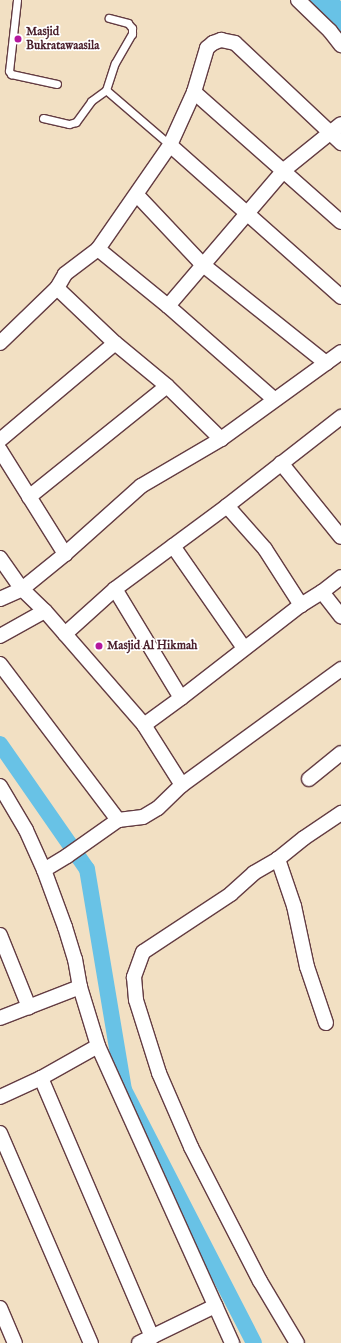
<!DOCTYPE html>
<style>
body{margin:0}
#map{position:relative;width:341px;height:1343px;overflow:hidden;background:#f2e0c3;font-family:"IM FELL English",serif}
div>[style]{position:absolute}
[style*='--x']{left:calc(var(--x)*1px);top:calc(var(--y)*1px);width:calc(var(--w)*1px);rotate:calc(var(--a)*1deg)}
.canal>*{height:16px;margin:-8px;padding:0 8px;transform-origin:8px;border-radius:8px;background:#68c2e6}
.river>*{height:27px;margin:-13.5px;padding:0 13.5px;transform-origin:13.5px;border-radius:13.5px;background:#68c2e6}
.roads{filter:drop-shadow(1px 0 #633c42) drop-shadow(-1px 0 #633c42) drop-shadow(0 1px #633c42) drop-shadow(0 -1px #633c42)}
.service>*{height:7px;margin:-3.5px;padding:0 3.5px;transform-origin:3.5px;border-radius:3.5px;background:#fff}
.minor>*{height:14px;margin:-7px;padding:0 7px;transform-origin:7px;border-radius:7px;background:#fff}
.dots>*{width:11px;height:11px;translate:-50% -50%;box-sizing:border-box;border:2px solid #fff;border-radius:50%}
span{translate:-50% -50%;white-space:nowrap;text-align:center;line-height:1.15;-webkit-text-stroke:3.5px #fff;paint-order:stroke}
.poi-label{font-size:12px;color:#4a1f2b;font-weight:700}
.left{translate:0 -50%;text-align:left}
</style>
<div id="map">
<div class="canal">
<div style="--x:0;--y:744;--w:152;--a:55.2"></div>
<div style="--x:87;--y:869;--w:224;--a:80.5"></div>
<div style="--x:124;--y:1090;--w:284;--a:62.8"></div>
</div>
<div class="river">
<div style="--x:321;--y:0;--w:29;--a:46"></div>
</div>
<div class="roads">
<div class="service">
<div style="--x:17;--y:0;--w:71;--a:96.4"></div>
<div style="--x:9;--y:71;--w:4;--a:56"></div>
<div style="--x:11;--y:74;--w:47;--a:12.3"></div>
<div style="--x:106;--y:90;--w:84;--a:40.7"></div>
<div style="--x:43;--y:118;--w:27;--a:13"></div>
<div style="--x:69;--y:124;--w:7;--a:-16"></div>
<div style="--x:76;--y:122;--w:26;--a:-54"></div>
<div style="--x:91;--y:101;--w:19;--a:-36"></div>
<div style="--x:106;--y:90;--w:28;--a:-72"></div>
<div style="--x:115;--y:63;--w:34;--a:-60"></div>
<div style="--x:132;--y:34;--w:6;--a:-90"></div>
<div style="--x:132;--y:28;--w:6;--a:-129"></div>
<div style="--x:128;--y:23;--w:20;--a:-165"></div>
</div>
<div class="minor">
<div style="--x:298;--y:0;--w:45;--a:44.1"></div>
<div style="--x:330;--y:31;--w:18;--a:52"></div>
<div style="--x:194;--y:92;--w:196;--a:41.5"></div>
<div style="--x:170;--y:145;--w:229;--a:41.6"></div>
<div style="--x:137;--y:195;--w:95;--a:46.7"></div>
<div style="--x:202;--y:264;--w:159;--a:38.6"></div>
<div style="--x:98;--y:249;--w:90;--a:39.2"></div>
<div style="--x:168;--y:306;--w:142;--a:41.3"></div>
<div style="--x:57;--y:288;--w:80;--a:43.5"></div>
<div style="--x:115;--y:343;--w:67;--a:39.6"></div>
<div style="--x:167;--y:386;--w:76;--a:44.5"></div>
<div style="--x:168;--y:306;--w:179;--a:-49.5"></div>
<div style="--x:284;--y:170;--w:73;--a:-38.9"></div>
<div style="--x:0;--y:343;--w:79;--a:-44"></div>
<div style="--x:57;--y:288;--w:16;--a:-60"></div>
<div style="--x:65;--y:274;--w:41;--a:-37.1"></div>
<div style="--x:98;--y:249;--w:126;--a:-55.3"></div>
<div style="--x:170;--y:145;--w:58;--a:-65.6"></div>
<div style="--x:194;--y:92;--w:46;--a:-73.5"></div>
<div style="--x:207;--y:48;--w:8;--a:-40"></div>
<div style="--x:213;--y:43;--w:9;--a:-21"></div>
<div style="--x:221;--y:40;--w:14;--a:12"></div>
<div style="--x:235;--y:43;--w:146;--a:43.3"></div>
<div style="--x:0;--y:440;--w:150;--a:-40.1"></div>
<div style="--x:0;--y:450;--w:123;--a:58"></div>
<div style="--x:281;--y:463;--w:95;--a:51"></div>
<div style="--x:29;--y:497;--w:177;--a:-38.8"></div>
<div style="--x:227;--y:506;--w:57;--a:48.5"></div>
<div style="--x:265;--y:549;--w:67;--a:57.3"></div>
<div style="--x:173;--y:546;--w:124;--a:55.2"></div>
<div style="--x:0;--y:558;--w:38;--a:55"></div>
<div style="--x:22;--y:589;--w:32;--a:44"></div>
<div style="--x:45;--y:611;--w:151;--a:49"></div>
<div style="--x:144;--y:725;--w:71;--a:57.7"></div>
<div style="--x:115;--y:589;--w:127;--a:58.8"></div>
<div style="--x:322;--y:592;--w:31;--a:52"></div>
<div style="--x:0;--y:599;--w:24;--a:-24"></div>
<div style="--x:22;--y:589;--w:55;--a:-39.1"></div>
<div style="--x:65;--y:554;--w:102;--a:-41.8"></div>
<div style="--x:141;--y:486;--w:93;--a:-30.4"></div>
<div style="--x:221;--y:439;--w:148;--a:-35.9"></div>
<div style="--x:65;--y:634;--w:67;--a:-42"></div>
<div style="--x:115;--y:589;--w:139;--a:-36.5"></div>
<div style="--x:227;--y:506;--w:145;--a:-38"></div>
<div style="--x:0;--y:636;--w:51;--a:-29.1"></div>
<div style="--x:0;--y:664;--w:196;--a:52.9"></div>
<div style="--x:144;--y:725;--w:46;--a:-36.1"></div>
<div style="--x:181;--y:698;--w:152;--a:-37.8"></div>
<div style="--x:301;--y:605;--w:25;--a:-32"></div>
<div style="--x:322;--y:592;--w:24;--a:-38"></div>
<div style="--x:309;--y:779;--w:41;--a:-39.1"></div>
<div style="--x:0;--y:786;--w:51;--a:59.4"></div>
<div style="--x:26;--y:830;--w:44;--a:65.8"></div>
<div style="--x:44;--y:870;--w:61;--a:69.8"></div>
<div style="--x:65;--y:927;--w:34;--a:73"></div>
<div style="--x:75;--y:959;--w:28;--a:80"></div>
<div style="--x:80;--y:987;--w:62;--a:73"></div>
<div style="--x:98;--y:1046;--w:326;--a:65.7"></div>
<div style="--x:278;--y:859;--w:28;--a:150"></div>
<div style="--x:254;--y:873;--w:31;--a:138"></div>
<div style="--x:231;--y:894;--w:105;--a:146.6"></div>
<div style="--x:143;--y:952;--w:27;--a:110"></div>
<div style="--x:134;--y:977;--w:23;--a:85"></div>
<div style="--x:136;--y:1000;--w:77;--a:72.5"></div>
<div style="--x:159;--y:1073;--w:81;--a:66.6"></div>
<div style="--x:191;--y:1147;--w:151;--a:62.8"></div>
<div style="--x:260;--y:1281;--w:72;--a:59.2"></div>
<div style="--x:44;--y:870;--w:27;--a:-31"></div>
<div style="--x:67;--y:856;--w:62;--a:-35.2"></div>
<div style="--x:118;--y:820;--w:25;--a:-7"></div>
<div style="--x:143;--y:817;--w:17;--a:-31"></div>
<div style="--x:158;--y:808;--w:33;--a:-44"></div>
<div style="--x:182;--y:785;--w:197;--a:-36.1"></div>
<div style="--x:0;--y:935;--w:78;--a:68.1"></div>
<div style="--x:0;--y:1018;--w:86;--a:-21.2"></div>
<div style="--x:326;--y:1023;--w:59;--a:-108.7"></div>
<div style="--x:307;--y:967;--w:62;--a:-102"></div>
<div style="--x:294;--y:906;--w:50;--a:-108.8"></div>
<div style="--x:278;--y:859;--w:33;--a:-39"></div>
<div style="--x:304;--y:838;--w:45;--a:-34"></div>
<div style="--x:41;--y:1078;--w:282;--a:66.8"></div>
<div style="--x:0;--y:1097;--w:45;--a:-24.9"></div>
<div style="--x:41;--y:1078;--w:65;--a:-29.3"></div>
<div style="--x:0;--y:1133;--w:229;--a:66.6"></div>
<div style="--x:0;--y:1308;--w:38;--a:67"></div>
<div style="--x:139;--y:1343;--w:85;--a:-26"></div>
</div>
</div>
<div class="dots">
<div style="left:18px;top:39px;background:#b5179e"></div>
<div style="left:99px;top:646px;background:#b5179e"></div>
</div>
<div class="poi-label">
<span class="left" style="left:26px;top:39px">Masjid<br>Bukratawaasila</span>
<span class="left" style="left:107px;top:646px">Masjid Al Hikmah</span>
</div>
</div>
